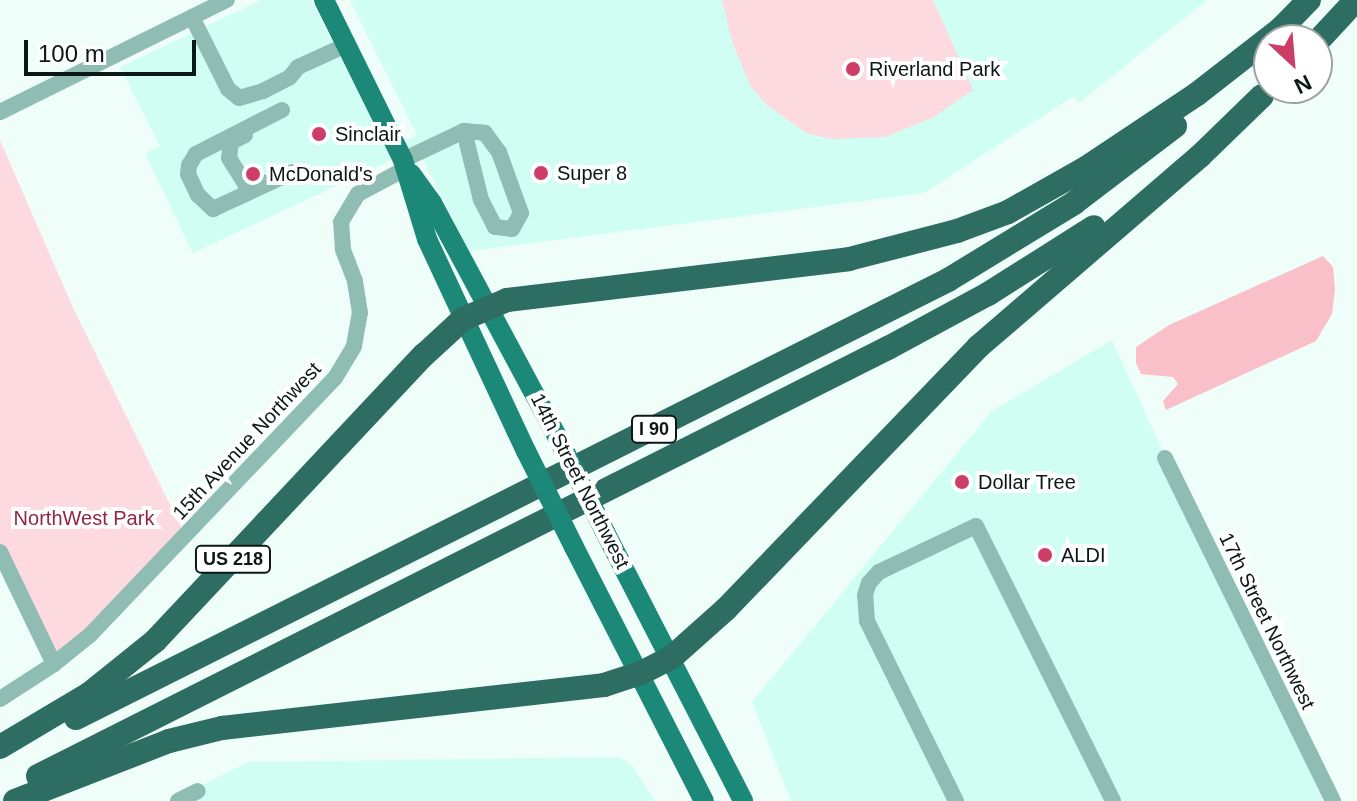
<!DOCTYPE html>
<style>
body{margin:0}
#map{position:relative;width:1357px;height:801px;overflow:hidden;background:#f0fefa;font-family:Helvetica,sans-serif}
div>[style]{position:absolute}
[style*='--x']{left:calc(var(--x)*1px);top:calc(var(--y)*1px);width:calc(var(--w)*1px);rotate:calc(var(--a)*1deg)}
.built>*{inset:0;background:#d0fef3}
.green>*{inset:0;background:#fcdadf}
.water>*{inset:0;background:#fac0ca}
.minor>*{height:16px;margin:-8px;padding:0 8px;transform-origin:8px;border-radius:8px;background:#8fbdb3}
.major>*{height:20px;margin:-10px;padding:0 10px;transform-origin:10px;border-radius:10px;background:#1b8878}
.highway>*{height:24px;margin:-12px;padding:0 12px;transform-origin:12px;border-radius:12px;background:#2e6d62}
.major-bridge>*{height:20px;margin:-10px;padding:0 10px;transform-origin:10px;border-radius:10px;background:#1b8878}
.dots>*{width:22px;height:22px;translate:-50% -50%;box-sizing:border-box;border:4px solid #fff;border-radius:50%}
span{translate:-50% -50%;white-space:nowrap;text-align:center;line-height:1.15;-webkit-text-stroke:8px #fff;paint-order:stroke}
.shield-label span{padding:2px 6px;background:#fff;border:2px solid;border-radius:6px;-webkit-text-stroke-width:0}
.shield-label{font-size:18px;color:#0b1815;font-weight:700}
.poi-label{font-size:20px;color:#0b1815}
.left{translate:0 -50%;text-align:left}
.street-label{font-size:20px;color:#0b1815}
.park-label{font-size:20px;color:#902545}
.north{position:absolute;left:1253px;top:24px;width:80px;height:80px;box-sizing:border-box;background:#fff;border:2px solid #9da3a1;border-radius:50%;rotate:154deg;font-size:22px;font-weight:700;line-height:32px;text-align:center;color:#0b1815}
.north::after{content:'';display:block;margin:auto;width:28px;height:36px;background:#cc3e67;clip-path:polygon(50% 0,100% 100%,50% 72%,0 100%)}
.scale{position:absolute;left:24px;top:40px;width:172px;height:36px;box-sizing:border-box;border:4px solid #0b1815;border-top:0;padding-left:10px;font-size:24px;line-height:28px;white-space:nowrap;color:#0b1815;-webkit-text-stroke:6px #fff;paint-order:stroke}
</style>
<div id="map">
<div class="built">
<div style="clip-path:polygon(261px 0,311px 0,387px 150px,417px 135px,350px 0,1207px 0,1079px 103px,1074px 96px,924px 193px,469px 251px,417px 148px,193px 253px,145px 154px,160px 146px,120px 67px)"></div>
<div style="clip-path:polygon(1112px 340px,1323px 801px,791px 801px,752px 702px,992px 411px)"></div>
<div style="clip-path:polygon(618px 757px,630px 763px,655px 801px,170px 801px,248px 762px)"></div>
</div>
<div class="green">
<div style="clip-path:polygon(722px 0,933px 0,973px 90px,932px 118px,885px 137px,832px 139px,808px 134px,768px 106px,751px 87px,733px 45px)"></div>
<div style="clip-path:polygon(0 140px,74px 310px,186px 537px,54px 664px,0 552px)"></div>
</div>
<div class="water">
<div style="clip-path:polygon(1323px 256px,1333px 267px,1335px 289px,1332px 314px,1316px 341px,1166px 410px,1163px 401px,1178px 384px,1173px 377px,1141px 374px,1136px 363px,1136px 347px,1169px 325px)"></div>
</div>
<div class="minor">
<div style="--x:192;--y:17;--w:80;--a:63.4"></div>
<div style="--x:228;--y:89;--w:14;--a:39"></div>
<div style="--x:239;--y:98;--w:25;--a:-16"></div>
<div style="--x:263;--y:91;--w:30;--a:-27"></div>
<div style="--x:290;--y:77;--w:13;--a:-51"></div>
<div style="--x:298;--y:67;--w:53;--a:-24.6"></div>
<div style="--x:282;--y:110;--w:97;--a:152.9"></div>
<div style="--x:196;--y:154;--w:13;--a:122"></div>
<div style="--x:189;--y:165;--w:9;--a:96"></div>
<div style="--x:188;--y:174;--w:23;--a:65"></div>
<div style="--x:198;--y:195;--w:21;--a:43"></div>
<div style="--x:213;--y:209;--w:88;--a:-24.8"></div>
<div style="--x:293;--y:172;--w:14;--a:8"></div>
<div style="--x:0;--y:112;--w:253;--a:-26.3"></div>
<div style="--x:245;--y:135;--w:16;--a:153"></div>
<div style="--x:231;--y:142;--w:16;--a:97"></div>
<div style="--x:229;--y:158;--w:31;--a:58"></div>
<div style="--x:245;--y:184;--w:9;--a:13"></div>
<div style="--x:254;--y:186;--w:9;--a:-27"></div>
<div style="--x:403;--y:160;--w:68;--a:-25.4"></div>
<div style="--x:464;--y:131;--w:21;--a:5"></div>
<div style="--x:485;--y:133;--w:24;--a:54"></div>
<div style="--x:499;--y:152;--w:65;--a:70.2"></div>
<div style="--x:521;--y:213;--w:18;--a:119"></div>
<div style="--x:512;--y:229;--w:17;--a:-173"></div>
<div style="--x:495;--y:227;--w:30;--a:-117"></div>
<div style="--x:481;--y:200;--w:71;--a:-103.8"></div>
<div style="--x:1165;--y:458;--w:382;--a:63.9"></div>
<div style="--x:0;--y:552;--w:124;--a:64.3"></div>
<div style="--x:0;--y:699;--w:64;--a:-32.9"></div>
<div style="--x:54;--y:664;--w:46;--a:-38.9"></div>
<div style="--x:90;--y:635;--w:355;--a:-46.4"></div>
<div style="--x:335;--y:378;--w:37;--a:-59"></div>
<div style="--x:354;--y:346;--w:34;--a:-80"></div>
<div style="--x:360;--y:313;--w:32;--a:-99"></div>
<div style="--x:355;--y:281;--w:34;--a:-111"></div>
<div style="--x:343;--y:249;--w:27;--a:-94"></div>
<div style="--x:341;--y:222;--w:33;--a:-59"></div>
<div style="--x:358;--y:194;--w:55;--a:-28"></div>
<div style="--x:178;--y:801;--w:22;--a:-27"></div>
<div style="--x:956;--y:801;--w:201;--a:-116.3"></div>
<div style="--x:867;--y:621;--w:26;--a:-94"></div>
<div style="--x:865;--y:595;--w:13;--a:-72"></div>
<div style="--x:869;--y:583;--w:15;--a:-48"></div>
<div style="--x:879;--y:572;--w:107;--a:-25.4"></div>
<div style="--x:976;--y:526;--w:307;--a:63.5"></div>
</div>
<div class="major">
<div style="--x:324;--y:0;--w:178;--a:63.7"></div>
<div style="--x:403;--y:160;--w:83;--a:73.1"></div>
<div style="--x:427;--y:239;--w:234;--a:65"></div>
<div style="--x:411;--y:174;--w:36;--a:54"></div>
<div style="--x:432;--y:203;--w:264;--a:61.8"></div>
<div style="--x:605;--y:532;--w:302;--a:62.8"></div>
<div style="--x:574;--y:547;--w:285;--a:62.9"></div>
</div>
<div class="highway">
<div style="--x:1272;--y:38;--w:53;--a:-45.8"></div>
<div style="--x:1317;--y:42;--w:57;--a:-47.1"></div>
<div style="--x:76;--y:718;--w:976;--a:-26.67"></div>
<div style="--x:948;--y:280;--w:148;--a:-31.4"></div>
<div style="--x:1074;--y:203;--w:127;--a:-37.3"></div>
<div style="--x:0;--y:747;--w:104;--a:-30.8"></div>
<div style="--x:89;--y:694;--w:85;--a:-38.8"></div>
<div style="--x:155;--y:641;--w:393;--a:-46.8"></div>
<div style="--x:424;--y:355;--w:53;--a:-42.7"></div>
<div style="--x:463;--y:319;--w:48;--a:-23.4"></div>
<div style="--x:507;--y:300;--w:344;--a:-6.8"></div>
<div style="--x:849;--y:259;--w:112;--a:-14.5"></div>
<div style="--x:957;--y:231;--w:54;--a:-20.4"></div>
<div style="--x:1008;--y:212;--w:90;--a:-29.4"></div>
<div style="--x:1086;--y:168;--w:133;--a:-33.7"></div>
<div style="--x:1197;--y:94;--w:109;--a:-37.9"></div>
<div style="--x:38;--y:776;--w:952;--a:-26.73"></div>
<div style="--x:888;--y:348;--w:114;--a:-28.4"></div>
<div style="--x:988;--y:294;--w:125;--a:-32.3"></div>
<div style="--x:15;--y:801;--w:165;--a:-21.3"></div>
<div style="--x:169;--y:741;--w:55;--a:-13.8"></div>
<div style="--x:222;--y:728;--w:384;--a:-6.4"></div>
<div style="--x:604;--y:685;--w:39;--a:-18"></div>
<div style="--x:641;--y:673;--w:34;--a:-27"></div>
<div style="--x:671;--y:658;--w:74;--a:-41.7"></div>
<div style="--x:726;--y:609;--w:364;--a:-46.1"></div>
<div style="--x:978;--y:347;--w:293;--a:-40.7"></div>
<div style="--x:1200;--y:156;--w:86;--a:-44.1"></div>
</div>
<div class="major-bridge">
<div style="--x:557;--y:436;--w:107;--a:63.4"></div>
<div style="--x:526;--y:451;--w:107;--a:63.4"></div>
</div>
<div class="dots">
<div style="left:853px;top:69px;background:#cc3e67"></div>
<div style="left:319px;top:134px;background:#cc3e67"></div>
<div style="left:541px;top:173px;background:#cc3e67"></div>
<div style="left:253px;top:174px;background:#cc3e67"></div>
<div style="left:962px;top:482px;background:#cc3e67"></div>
<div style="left:1045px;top:555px;background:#cc3e67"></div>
</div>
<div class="shield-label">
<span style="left:654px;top:429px">I 90</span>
<span style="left:233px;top:559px">US 218</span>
</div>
<div class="poi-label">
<span class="left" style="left:869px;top:69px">Riverland Park</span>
<span class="left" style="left:335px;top:134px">Sinclair</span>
<span class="left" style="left:557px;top:173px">Super 8</span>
<span class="left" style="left:269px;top:174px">McDonald's</span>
<span class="left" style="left:978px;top:482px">Dollar Tree</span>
<span class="left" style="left:1061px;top:555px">ALDI</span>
</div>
<div class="street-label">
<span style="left:247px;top:441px;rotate:-47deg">15th Avenue Northwest</span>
<span style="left:580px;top:481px;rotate:63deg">14th Street Northwest</span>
<span style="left:1267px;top:621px;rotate:64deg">17th Street Northwest</span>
</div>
<div class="park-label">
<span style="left:84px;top:518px">NorthWest Park</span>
</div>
<div class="north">N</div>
<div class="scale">100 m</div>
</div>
